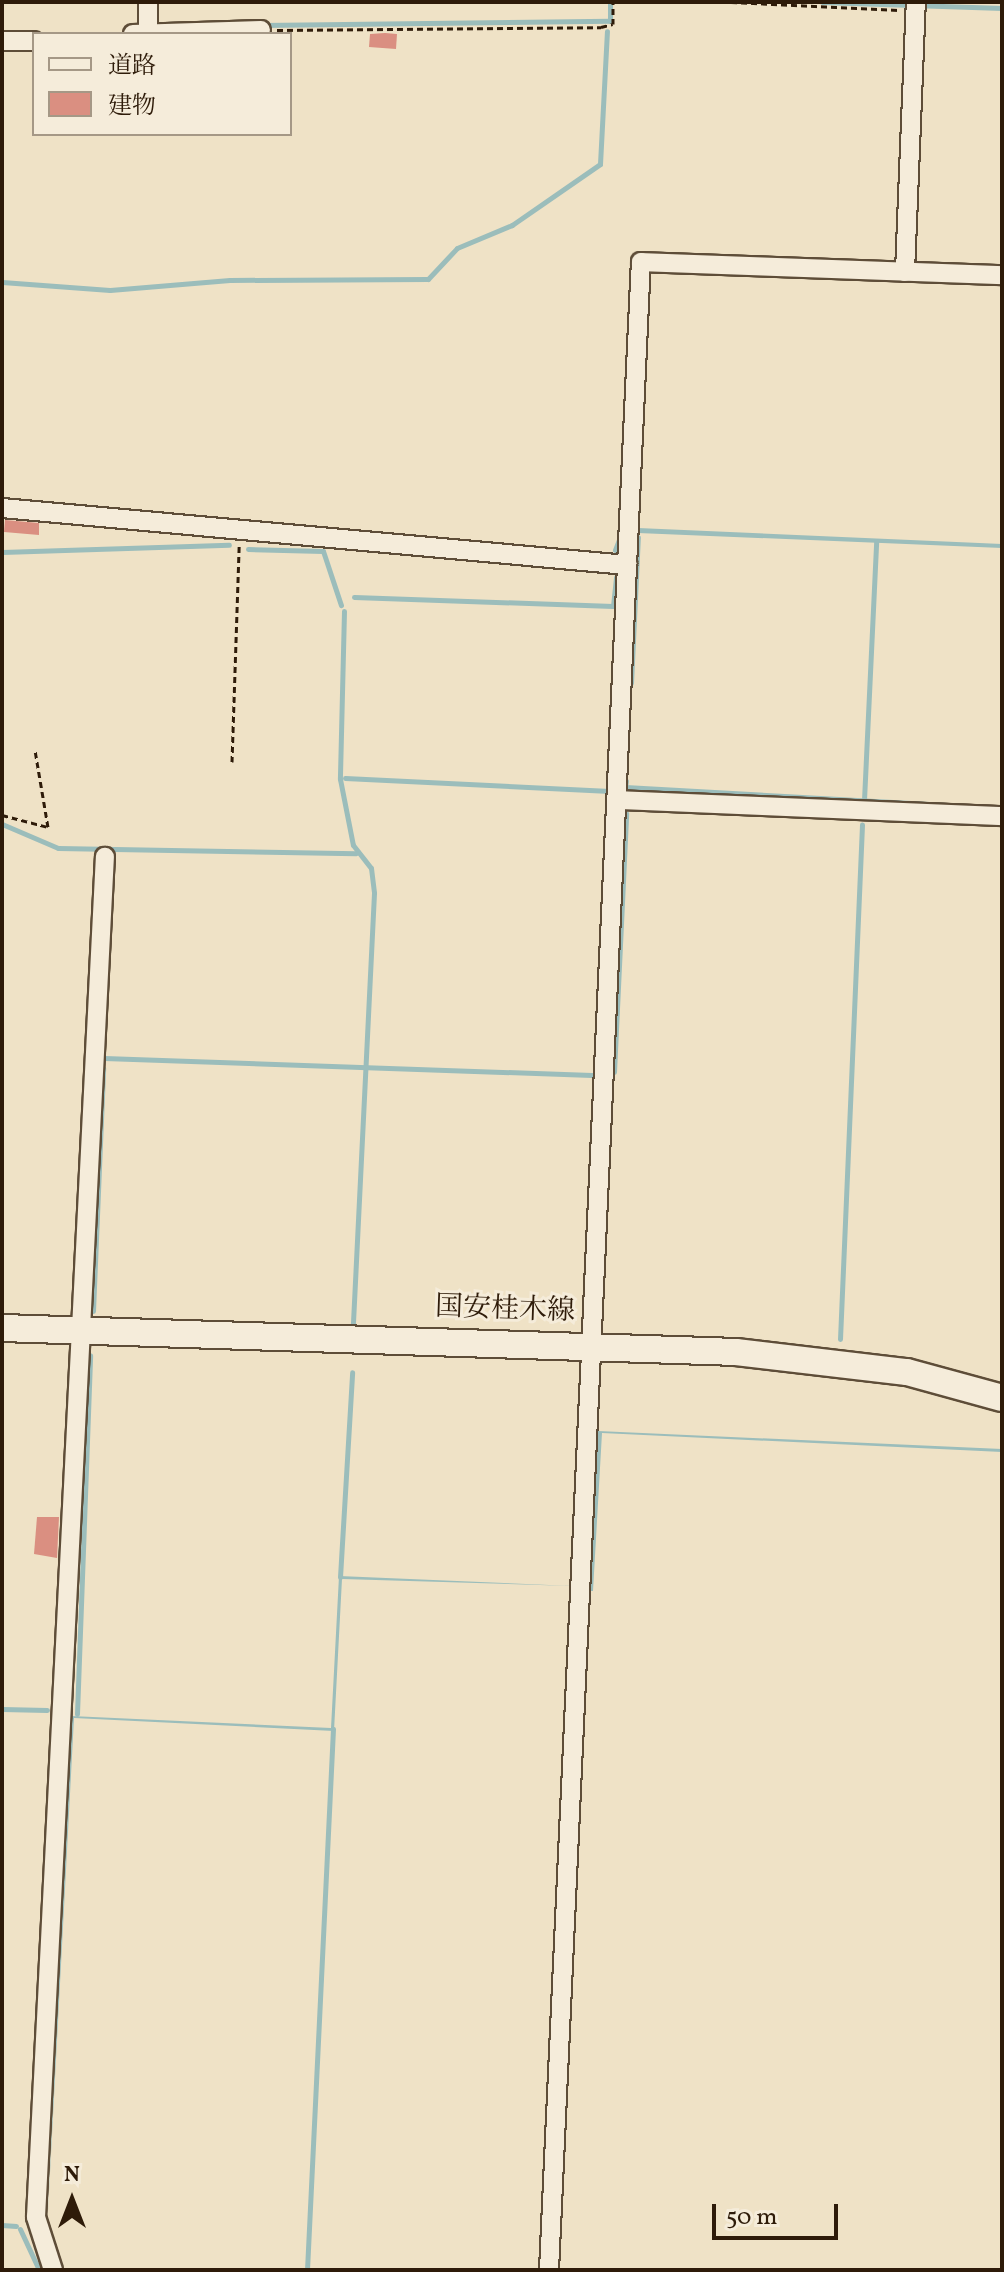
<!DOCTYPE html>
<meta charset="utf-8">
<style>
body{margin:0}
#map{position:relative;width:1004px;height:2272px;overflow:hidden;background:#efe2c6;font-family:Vollkorn,"Noto Serif JP",serif}
div>[style]{position:absolute}
[style*='--x']{left:calc(var(--x)*1px);top:calc(var(--y)*1px);width:calc(var(--w)*1px);rotate:calc(var(--a)*1deg)}
.water>*{inset:0;background:#9bbdbb}
.stream>*{height:5px;margin:-2.5px;padding:0 2.5px;transform-origin:2.5px;border-radius:2.5px;background:#9bbdbb}
.building>*{inset:0;background:#da8f81}
.path>*{height:3px;margin-top:-1.5px;transform-origin:0;background:repeating-linear-gradient(90deg,#2e1b09 0 6px,transparent 0 10px)}
.roads{filter:drop-shadow(2px 0 #5e4d38) drop-shadow(-2px 0 #5e4d38) drop-shadow(0 2px #5e4d38) drop-shadow(0 -2px #5e4d38)}
.minor>*{height:18px;margin:-9px;padding:0 9px;transform-origin:9px;border-radius:9px;background:#f5ecda}
.secondary>*{height:26px;margin:-13px;padding:0 13px;transform-origin:13px;border-radius:13px;background:#f5ecda}
span{translate:-50% -50%;white-space:nowrap;text-align:center;line-height:1.15;-webkit-text-stroke:6px #f5ecda;paint-order:stroke}
.street-label{font-size:28px;color:#2e1b09}
.frame{position:absolute;inset:0;border:4px solid #2e1b09;pointer-events:none}
.legend{position:absolute;left:32px;top:32px;width:260px;height:104px;box-sizing:border-box;background:#f5ecda;border:2px solid #a59886;margin:0;padding:10px 14px;list-style:none;font-size:24px;color:#2e1b09}
.legend li{display:flex;align-items:center;gap:16px;height:40px}
.legend b{width:40px;border:2px solid #a59886}
.north{position:absolute;left:32px;top:2160px;width:80px;height:80px;-webkit-text-stroke:6px #f5ecda;paint-order:stroke;rotate:0deg;font-size:22px;font-weight:700;line-height:32px;text-align:center;color:#2e1b09}
.north::after{content:'';display:block;margin:auto;width:28px;height:36px;background:#2e1b09;clip-path:polygon(50% 0,100% 100%,50% 72%,0 100%)}
.scale{position:absolute;left:712px;top:2204px;width:126px;height:36px;box-sizing:border-box;border:4px solid #2e1b09;border-top:0;padding-left:10px;font-size:24px;line-height:28px;white-space:nowrap;color:#2e1b09;-webkit-text-stroke:6px #f5ecda;paint-order:stroke}
</style>
<div id="map">
<div class="water">
<div style="clip-path:polygon(638px 528px,1002px 544px,1002px 548px,638px 533px)"></div>
<div style="clip-path:polygon(598px 1431px,1002px 1449px,1002px 1452px,602px 1433px,593px 1591px,590px 1591px)"></div>
<div style="clip-path:polygon(339px 1576px,572px 1586px,342px 1579px,334px 1731px,74px 1718px,47px 2230px,71px 1716px,331px 1728px)"></div>
</div>
<div class="stream">
<div style="--x:822;--y:2;--w:180;--a:1.9"></div>
<div style="--x:167;--y:24;--w:62;--a:-0.9"></div>
<div style="--x:262;--y:25;--w:348;--a:-0.7"></div>
<div style="--x:610;--y:21;--w:19;--a:-90"></div>
<div style="--x:2;--y:282;--w:108;--a:4.2"></div>
<div style="--x:110;--y:290;--w:120;--a:-4.8"></div>
<div style="--x:230;--y:280;--w:198;--a:-0.3"></div>
<div style="--x:428;--y:279;--w:42;--a:-46.9"></div>
<div style="--x:457;--y:248;--w:60;--a:-22.7"></div>
<div style="--x:512;--y:225;--w:107;--a:-34.7"></div>
<div style="--x:600;--y:164;--w:133;--a:-87"></div>
<div style="--x:248;--y:549;--w:75;--a:1.5"></div>
<div style="--x:323;--y:551;--w:57;--a:71.6"></div>
<div style="--x:615;--y:550;--w:22;--a:-69"></div>
<div style="--x:2;--y:552;--w:227;--a:-1.8"></div>
<div style="--x:354;--y:597;--w:259;--a:2"></div>
<div style="--x:613;--y:606;--w:29;--a:-84"></div>
<div style="--x:344;--y:611;--w:168;--a:91.4"></div>
<div style="--x:340;--y:779;--w:67;--a:78.9"></div>
<div style="--x:353;--y:845;--w:29;--a:52"></div>
<div style="--x:371;--y:868;--w:25;--a:83"></div>
<div style="--x:374;--y:893;--w:433;--a:92.8"></div>
<div style="--x:631;--y:683;--w:146;--a:-87.3"></div>
<div style="--x:345;--y:778;--w:265;--a:2.8"></div>
<div style="--x:626;--y:781;--w:6;--a:99"></div>
<div style="--x:625;--y:787;--w:341;--a:3.2"></div>
<div style="--x:864;--y:800;--w:259;--a:-87.3"></div>
<div style="--x:2;--y:824;--w:61;--a:23.2"></div>
<div style="--x:58;--y:848;--w:298;--a:1"></div>
<div style="--x:104;--y:1058;--w:495;--a:2"></div>
<div style="--x:614;--y:1072;--w:259;--a:-87.3"></div>
<div style="--x:93;--y:1311;--w:243;--a:-87.6"></div>
<div style="--x:840;--y:1339;--w:515;--a:-87.55"></div>
<div style="--x:340;--y:1577;--w:205;--a:-86.6"></div>
<div style="--x:2;--y:1709;--w:45;--a:1.3"></div>
<div style="--x:77;--y:1714;--w:359;--a:-87.9"></div>
<div style="--x:2;--y:2225;--w:14;--a:4"></div>
<div style="--x:20;--y:2229;--w:45;--a:65.1"></div>
<div style="--x:307;--y:2270;--w:542;--a:-87.25"></div>
</div>
<div class="building">
<div style="clip-path:polygon(385px 33px,397px 34px,396px 49px,369px 47px,370px 34px)"></div>
<div style="clip-path:polygon(5px 520px,39px 523px,39px 535px,4px 532px)"></div>
<div style="clip-path:polygon(37px 1517px,59px 1517px,57px 1558px,34px 1554px)"></div>
</div>
<div class="path">
<div style="--x:731;--y:2;--w:168;--a:2.7"></div>
<div style="--x:277;--y:30;--w:324;--a:-0.5"></div>
<div style="--x:601;--y:27;--w:12;--a:-14"></div>
<div style="--x:613;--y:24;--w:22;--a:-90"></div>
<div style="--x:232;--y:762;--w:216;--a:-88.1"></div>
<div style="--x:2;--y:815;--w:48;--a:14.6"></div>
<div style="--x:48;--y:827;--w:78;--a:-99.6"></div>
</div>
<div class="roads">
<div class="minor">
<div style="--x:148;--y:32;--w:30;--a:-90"></div>
<div style="--x:133;--y:34;--w:128;--a:-1.8"></div>
<div style="--x:2;--y:41;--w:32;--a:0"></div>
<div style="--x:905;--y:272;--w:270;--a:-87.7"></div>
<div style="--x:2;--y:508;--w:628;--a:5.21"></div>
<div style="--x:618;--y:800;--w:384;--a:2.4"></div>
<div style="--x:53;--y:2270;--w:56;--a:-107.8"></div>
<div style="--x:36;--y:2217;--w:1362;--a:-87.1"></div>
<div style="--x:549;--y:2270;--w:2010;--a:-87.38"></div>
<div style="--x:641;--y:262;--w:361;--a:2.1"></div>
</div>
<div class="secondary">
<div style="--x:2;--y:1328;--w:734;--a:1.87"></div>
<div style="--x:736;--y:1352;--w:172;--a:6.7"></div>
<div style="--x:907;--y:1372;--w:98;--a:15.3"></div>
</div>
</div>
<div class="street-label">
<span style="left:505px;top:1310px;rotate:2deg">国安桂木線</span>
</div>
<div class="frame"></div>
<ul class="legend">
<li><b style="height:10px;background:#f5ecda"></b>道路</li>
<li><b style="height:22px;background:#da8f81"></b>建物</li>
</ul>
<div class="north">N</div>
<div class="scale">50 m</div>
</div>
